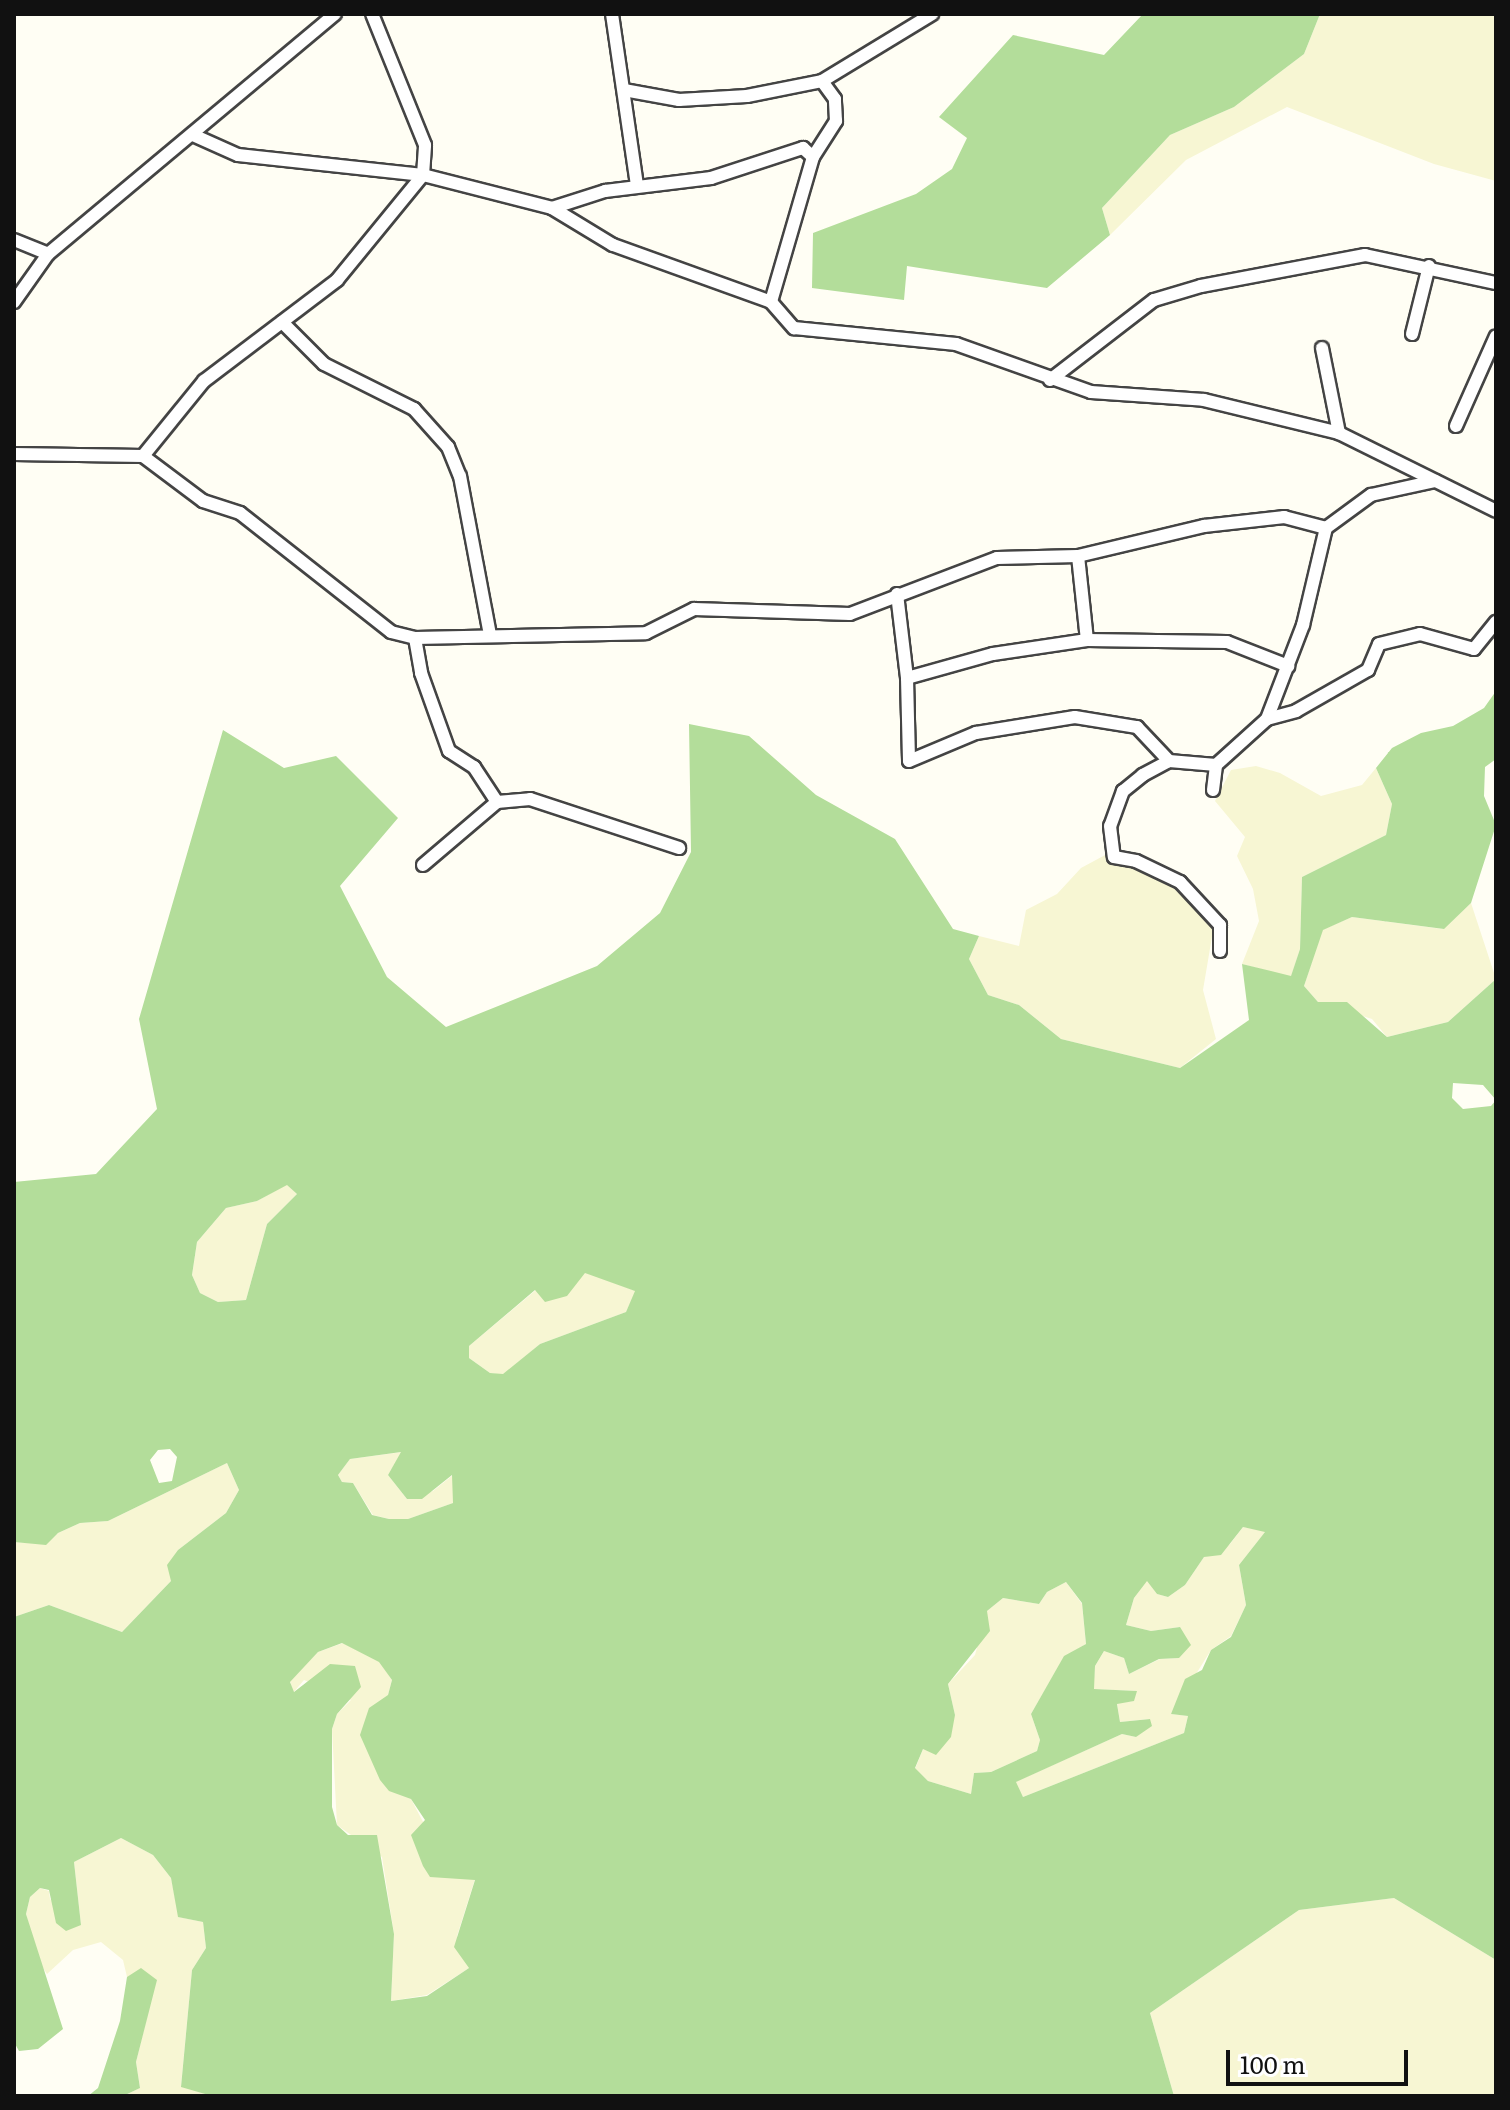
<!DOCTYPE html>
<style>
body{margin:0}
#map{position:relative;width:1510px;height:2110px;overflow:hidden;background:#fffef4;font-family:Literata,serif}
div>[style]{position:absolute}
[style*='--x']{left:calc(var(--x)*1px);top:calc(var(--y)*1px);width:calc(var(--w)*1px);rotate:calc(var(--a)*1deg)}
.farmland>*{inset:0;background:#f7f6d3}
.forest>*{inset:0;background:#b3dd9a}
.roads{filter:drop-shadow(2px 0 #444) drop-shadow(-2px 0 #444) drop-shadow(0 2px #444) drop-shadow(0 -2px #444)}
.minor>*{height:12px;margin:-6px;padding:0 6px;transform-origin:6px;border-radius:6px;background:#fff}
span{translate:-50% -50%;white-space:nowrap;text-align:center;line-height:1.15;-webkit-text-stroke:8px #fff;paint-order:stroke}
.frame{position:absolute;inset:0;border:16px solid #111;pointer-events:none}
.scale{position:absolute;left:1226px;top:2050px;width:182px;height:36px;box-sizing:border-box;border:4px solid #111;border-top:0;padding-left:10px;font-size:24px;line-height:28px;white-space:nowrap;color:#111;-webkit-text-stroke:6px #fff;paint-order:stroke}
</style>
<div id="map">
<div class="farmland">
<div style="clip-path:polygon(1320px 14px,1496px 14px,1496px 181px,1434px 164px,1287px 107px,1186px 160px,1110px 235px,1102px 208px,1170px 135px,1234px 107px,1304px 54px)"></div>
<div style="clip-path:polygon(1256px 766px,1280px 773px,1321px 796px,1362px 785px,1376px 768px,1392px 804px,1386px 835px,1302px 877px,1300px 949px,1291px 977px,1242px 964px,1259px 921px,1253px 889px,1237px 856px,1245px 837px,1215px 801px,1231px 770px)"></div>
<div style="clip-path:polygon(1107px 854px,1144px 859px,1215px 919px,1203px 990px,1216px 1039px,1180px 1068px,1061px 1039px,1019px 1005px,988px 995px,969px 959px,979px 936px,1019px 946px,1026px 910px,1057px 894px,1081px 868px)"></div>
<div style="clip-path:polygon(1471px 903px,1496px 979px,1448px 1022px,1387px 1037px,1372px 1019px,1318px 1002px,1304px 986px,1322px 930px,1352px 917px,1443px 929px)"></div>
<div style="clip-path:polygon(287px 1184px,297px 1194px,267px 1224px,246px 1300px,218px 1302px,200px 1293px,192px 1275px,197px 1242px,226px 1208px,257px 1201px)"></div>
<div style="clip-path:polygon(585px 1272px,636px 1291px,626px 1312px,540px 1344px,503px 1375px,490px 1373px,469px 1358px,469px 1346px,536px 1290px,572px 1284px)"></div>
<div style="clip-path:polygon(402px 1452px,388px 1475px,407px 1499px,433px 1491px,453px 1475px,453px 1503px,408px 1519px,389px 1519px,373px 1515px,353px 1483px,342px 1482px,338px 1475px,350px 1459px)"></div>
<div style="clip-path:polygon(227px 1463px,239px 1490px,226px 1513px,178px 1550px,171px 1581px,122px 1632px,49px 1605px,14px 1617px,14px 1542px,46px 1544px,58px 1533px,80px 1523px,108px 1521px)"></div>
<div style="clip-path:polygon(1243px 1527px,1266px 1531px,1239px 1565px,1246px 1605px,1231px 1636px,1211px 1650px,1171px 1714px,1188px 1716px,1184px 1733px,1023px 1797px,1015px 1782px,1122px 1734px,1136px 1737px,1149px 1719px,1120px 1722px,1117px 1703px,1133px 1701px,1136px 1691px,1093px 1689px,1095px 1666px,1104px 1651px,1124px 1658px,1129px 1674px,1160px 1659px,1179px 1658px,1180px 1627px,1151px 1631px,1126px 1625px,1134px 1598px,1147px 1580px,1157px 1594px,1168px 1597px,1185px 1585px,1204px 1557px,1230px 1544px)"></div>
<div style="clip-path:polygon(1066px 1582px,1082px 1604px,1086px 1644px,1064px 1657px,1031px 1714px,1040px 1740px,1037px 1751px,991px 1772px,974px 1773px,971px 1794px,928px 1781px,915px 1769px,923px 1749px,955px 1715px,948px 1684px,975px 1655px,987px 1611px,1003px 1598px,1039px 1604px,1047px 1592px)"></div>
<div style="clip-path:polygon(343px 1643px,380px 1662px,392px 1680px,388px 1695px,411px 1799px,451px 1875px,475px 1879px,457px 1936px,469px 1968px,427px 1995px,391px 2001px,394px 1934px,382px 1857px,337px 1825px,332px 1729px,337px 1714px,351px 1700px,304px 1680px,293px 1693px,290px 1681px,318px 1652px)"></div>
<div style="clip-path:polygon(121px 1838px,153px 1855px,171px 1878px,179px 1917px,203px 1922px,206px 1948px,192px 1970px,181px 2086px,212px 2096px,123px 2096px,140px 2088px,136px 2062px,156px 1980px,127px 1977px,123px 1960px,101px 1942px,73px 1950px,47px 1974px,39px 1962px,26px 1914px,30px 1897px,40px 1888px,49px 1891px,50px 1899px,81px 1925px,74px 1862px)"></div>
<div style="clip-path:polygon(1394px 1898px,1496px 1960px,1496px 2096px,1174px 2096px,1150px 2013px,1299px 1910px)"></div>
</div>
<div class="forest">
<div style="clip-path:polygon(1143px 14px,1320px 14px,1304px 54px,1234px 107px,1170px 135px,1102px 208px,1110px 235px,1047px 288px,907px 266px,904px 300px,812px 288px,813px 233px,916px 194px,952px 169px,967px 138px,939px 117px,1013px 35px,1104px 55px)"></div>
<div style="clip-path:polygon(evenodd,1496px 691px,1496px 759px,1485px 767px,1484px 796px,1496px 825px,1471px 903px,1444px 929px,1352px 917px,1323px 930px,1304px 986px,1318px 1002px,1347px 1002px,1387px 1037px,1448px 1022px,1496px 979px,1496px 1960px,1394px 1898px,1299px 1910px,1150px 2013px,1174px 2096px,212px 2096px,181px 2087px,192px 1970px,206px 1948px,203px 1922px,178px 1917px,171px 1878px,153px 1855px,121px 1838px,74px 1862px,81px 1925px,66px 1931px,56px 1923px,49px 1890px,40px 1888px,30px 1897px,26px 1914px,63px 2029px,38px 2049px,19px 2051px,14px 2042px,14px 1617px,49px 1605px,122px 1632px,171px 1581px,167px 1565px,178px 1550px,226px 1513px,239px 1490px,227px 1463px,108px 1521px,80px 1523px,58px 1533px,46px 1545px,14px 1542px,14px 1182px,96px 1174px,157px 1109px,139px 1019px,223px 730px,284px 768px,336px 756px,398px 818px,340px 886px,387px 977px,446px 1027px,597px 966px,660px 913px,691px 852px,689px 724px,749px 736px,816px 795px,895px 839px,953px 929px,979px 936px,969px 959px,988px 995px,1019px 1005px,1061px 1039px,1180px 1068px,1249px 1020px,1242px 964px,1291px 976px,1300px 949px,1302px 877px,1386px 835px,1392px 804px,1376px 768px,1392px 748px,1421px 733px,1453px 726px,1484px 708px,1496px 691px,1453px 1083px,1483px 1085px,1496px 1100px,1491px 1106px,1463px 1109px,1452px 1098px,1453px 1083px,1496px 691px,287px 1185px,297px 1194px,267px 1224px,246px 1300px,218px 1302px,200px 1293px,192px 1275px,197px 1242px,226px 1208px,257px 1201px,287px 1185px,1496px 691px,585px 1273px,635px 1291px,626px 1312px,540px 1344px,503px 1374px,490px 1373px,469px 1358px,469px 1346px,535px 1290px,545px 1302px,567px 1296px,585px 1273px,1496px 691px,170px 1449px,177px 1457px,172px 1481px,159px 1483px,150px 1460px,158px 1450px,170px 1449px,1496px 691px,401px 1452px,388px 1475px,407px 1499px,422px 1499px,452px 1475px,453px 1503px,408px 1519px,389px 1519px,372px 1515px,353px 1483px,342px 1482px,338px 1475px,350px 1459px,401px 1452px,1496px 691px,1243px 1527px,1265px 1532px,1239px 1565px,1246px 1605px,1231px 1637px,1211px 1650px,1202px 1670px,1185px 1679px,1171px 1714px,1188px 1716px,1184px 1733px,1023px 1797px,1016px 1782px,1122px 1734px,1136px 1737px,1152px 1726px,1150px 1719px,1120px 1722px,1117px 1704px,1134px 1701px,1137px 1691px,1094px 1689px,1095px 1666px,1104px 1651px,1124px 1658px,1129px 1674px,1159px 1659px,1179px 1658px,1191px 1645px,1180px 1627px,1151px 1631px,1126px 1625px,1134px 1598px,1147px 1581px,1157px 1594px,1168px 1597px,1185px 1585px,1204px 1557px,1221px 1555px,1243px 1527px,1496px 691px,1066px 1582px,1082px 1603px,1086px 1644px,1064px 1656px,1031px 1714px,1040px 1740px,1037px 1751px,991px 1772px,974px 1773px,971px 1794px,928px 1781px,915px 1768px,923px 1749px,936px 1755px,951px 1737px,955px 1715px,948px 1684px,990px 1631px,987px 1611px,1003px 1598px,1039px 1604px,1047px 1592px,1066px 1582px,1496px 691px,342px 1643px,379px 1662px,392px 1680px,388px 1695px,369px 1708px,360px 1735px,380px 1780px,389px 1791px,411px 1799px,425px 1820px,411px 1835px,423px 1866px,430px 1877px,475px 1880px,454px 1947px,469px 1968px,427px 1996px,391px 2001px,394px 1934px,377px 1835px,348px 1835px,337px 1825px,332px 1807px,332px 1729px,337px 1714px,361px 1687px,355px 1666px,330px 1664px,294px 1692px,290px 1682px,318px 1652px,342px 1643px)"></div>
<div style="clip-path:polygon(141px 1968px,157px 1980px,136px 2062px,140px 2088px,123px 2096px,88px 2096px,98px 2088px,120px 2021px,127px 1977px)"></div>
</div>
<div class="roads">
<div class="minor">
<div style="--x:612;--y:14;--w:174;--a:81.7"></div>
<div style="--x:624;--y:90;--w:56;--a:10.3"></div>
<div style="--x:679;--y:100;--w:68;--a:-3.4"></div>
<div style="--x:747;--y:96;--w:76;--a:-11.3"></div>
<div style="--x:822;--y:81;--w:129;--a:-31.3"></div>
<div style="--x:193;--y:135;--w:49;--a:24"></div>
<div style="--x:238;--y:155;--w:186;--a:6.2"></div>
<div style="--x:423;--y:175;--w:133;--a:14.3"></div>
<div style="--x:552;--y:208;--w:56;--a:-17.8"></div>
<div style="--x:605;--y:191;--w:107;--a:-7"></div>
<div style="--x:711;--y:178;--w:97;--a:-18.1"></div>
<div style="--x:803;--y:148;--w:13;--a:42"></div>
<div style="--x:813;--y:157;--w:151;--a:106.2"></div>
<div style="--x:771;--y:302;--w:35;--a:49"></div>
<div style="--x:794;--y:328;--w:163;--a:5.6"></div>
<div style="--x:956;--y:344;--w:143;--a:19.6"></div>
<div style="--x:1091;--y:392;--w:113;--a:4"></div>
<div style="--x:1204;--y:400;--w:139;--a:13.7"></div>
<div style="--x:1339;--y:433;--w:175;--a:26.4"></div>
<div style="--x:813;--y:157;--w:43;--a:-57.4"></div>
<div style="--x:836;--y:121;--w:22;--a:-93"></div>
<div style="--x:835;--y:99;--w:22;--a:-126"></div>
<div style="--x:552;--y:208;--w:71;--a:31.2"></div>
<div style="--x:613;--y:245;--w:168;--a:19.8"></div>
<div style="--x:14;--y:240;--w:37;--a:22"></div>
<div style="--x:14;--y:302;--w:59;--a:-54.7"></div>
<div style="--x:48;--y:254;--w:374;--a:-39.9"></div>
<div style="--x:282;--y:322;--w:59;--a:45"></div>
<div style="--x:324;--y:364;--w:101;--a:26.6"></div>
<div style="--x:414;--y:409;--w:51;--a:48.2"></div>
<div style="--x:448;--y:447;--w:31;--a:68"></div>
<div style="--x:460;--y:476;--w:162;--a:79.3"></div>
<div style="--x:1412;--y:334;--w:70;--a:-76"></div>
<div style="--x:1322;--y:348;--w:87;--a:78.7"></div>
<div style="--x:1050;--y:380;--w:131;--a:-37.6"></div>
<div style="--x:1154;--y:300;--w:49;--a:-16.6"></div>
<div style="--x:1201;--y:286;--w:167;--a:-10.7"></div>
<div style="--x:1365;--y:255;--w:134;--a:12.1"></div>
<div style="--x:1456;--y:426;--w:98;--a:-66"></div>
<div style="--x:14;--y:454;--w:129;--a:0.9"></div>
<div style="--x:143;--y:456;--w:75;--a:36.9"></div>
<div style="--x:203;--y:501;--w:39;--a:18"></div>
<div style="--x:240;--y:513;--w:192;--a:38.2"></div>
<div style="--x:391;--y:632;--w:25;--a:14"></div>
<div style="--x:415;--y:638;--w:231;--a:-1.2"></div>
<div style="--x:646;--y:633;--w:54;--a:-26.6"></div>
<div style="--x:694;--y:609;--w:156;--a:1.8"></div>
<div style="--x:850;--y:614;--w:157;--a:-20.9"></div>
<div style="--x:997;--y:558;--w:81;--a:-1.4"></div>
<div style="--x:1078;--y:556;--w:130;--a:-13.4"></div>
<div style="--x:1204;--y:526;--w:81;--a:-6.4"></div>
<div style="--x:1284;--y:517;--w:43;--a:14.7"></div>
<div style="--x:1326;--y:528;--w:56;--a:-36.3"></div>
<div style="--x:1371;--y:495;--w:66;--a:-12.3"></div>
<div style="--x:143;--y:456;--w:97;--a:-50.9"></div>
<div style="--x:204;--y:381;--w:167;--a:-37.2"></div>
<div style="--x:337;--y:280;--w:136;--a:-50.7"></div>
<div style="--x:423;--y:175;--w:30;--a:-86"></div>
<div style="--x:425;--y:145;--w:141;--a:-112"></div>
<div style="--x:1078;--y:556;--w:84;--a:83.9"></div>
<div style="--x:897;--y:594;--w:85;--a:83.2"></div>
<div style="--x:907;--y:678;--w:83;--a:88.6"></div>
<div style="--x:909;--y:761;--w:73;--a:-22.7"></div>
<div style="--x:976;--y:733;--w:100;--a:-9.2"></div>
<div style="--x:1075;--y:717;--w:63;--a:9.2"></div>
<div style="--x:1137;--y:727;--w:47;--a:46.7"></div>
<div style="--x:415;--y:638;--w:36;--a:80"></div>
<div style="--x:421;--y:673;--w:83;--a:70.3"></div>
<div style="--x:449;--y:751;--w:30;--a:33"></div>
<div style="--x:474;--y:767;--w:42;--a:56.7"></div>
<div style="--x:497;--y:802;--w:33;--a:-5"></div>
<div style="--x:530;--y:799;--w:157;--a:18.2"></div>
<div style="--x:907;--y:678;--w:89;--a:-15.6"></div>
<div style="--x:993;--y:654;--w:95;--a:-8.5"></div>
<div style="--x:1087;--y:640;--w:140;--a:0.8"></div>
<div style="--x:1227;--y:642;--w:66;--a:21.5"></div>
<div style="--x:1267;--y:719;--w:30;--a:-15"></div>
<div style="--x:1296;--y:711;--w:83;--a:-29.7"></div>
<div style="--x:1368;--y:670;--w:28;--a:-67"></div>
<div style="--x:1379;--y:644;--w:42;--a:-13.7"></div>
<div style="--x:1420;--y:634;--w:56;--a:15.5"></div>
<div style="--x:1474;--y:649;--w:35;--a:-51"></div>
<div style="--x:1216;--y:765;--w:47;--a:-175.1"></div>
<div style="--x:1169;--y:761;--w:30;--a:152"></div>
<div style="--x:1143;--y:775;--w:26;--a:141"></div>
<div style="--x:1123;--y:791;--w:37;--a:110"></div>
<div style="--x:1110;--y:826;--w:31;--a:83"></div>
<div style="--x:1114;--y:857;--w:22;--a:10"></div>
<div style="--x:1136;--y:861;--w:49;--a:25.5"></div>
<div style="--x:1180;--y:882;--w:59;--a:47.1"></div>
<div style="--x:1220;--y:925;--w:26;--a:90"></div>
<div style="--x:1213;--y:790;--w:25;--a:-83"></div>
<div style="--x:1216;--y:765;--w:69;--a:-42"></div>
<div style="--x:1267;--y:719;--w:101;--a:-69"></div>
<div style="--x:1303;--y:625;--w:100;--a:-76.7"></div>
<div style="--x:423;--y:865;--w:97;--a:-40.4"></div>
</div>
</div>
<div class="frame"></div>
<div class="scale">100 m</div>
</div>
